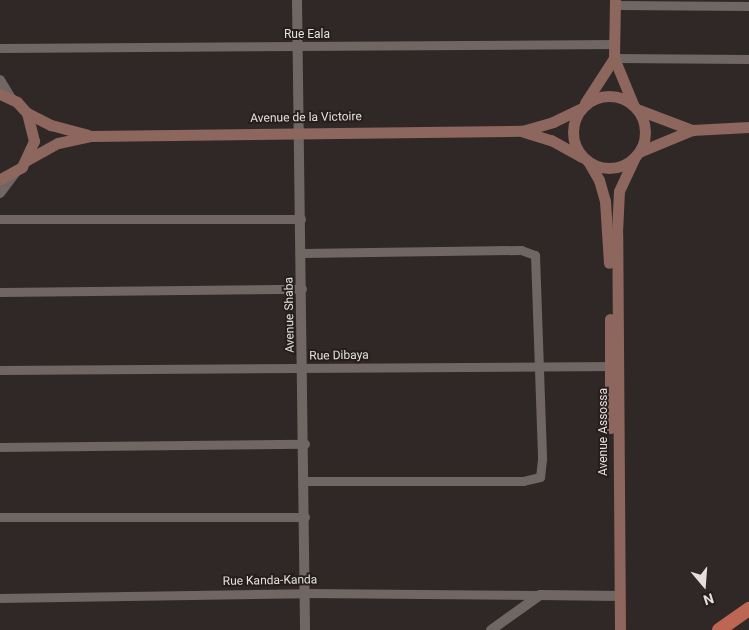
<!DOCTYPE html>
<style>
body{margin:0}
#map{position:relative;width:749px;height:630px;overflow:hidden;background:#302826;font-family:Roboto,sans-serif}
div>[style]{position:absolute}
[style*='--x']{left:calc(var(--x)*1px);top:calc(var(--y)*1px);width:calc(var(--w)*1px);rotate:calc(var(--a)*1deg)}
.minor>*{height:9px;margin:-4.5px;padding:0 4.5px;transform-origin:4.5px;border-radius:4.5px;background:#706663}
.tertiary>*{height:10px;margin:-5px;padding:0 5px;transform-origin:5px;border-radius:5px;background:#706663}
.secondary>*{height:11px;margin:-5.5px;padding:0 5.5px;transform-origin:5.5px;border-radius:5.5px;background:#8d665d}
.secondary>.ring{margin:-5.5px;padding:0;box-sizing:content-box;background:none;border:11px solid #8d665d;border-radius:50%}
.trunk>*{height:14px;margin:-7px;padding:0 7px;transform-origin:7px;border-radius:7px;background:#be6654}
span{translate:-50% -50%;white-space:nowrap;text-align:center;line-height:1.15;-webkit-text-stroke:4px #261e1c;paint-order:stroke}
.street-label{font-size:12px;color:#e4dfdd}
.north{position:absolute;left:679px;top:560px;width:50px;height:50px;-webkit-text-stroke:4px #261e1c;paint-order:stroke;rotate:162deg;font-size:14px;font-weight:700;line-height:20px;text-align:center;color:#e4dfdd}
.north::after{content:'';display:block;margin:auto;width:18px;height:22px;background:#e4dfdd;clip-path:polygon(50% 0,100% 100%,50% 72%,0 100%)}
</style>
<div id="map">
<div class="minor">
<div style="--x:615;--y:5;--w:134;--a:0.4"></div>
<div style="--x:0;--y:48;--w:615;--a:-0.37"></div>
<div style="--x:614;--y:58;--w:135;--a:0.4"></div>
<div style="--x:0;--y:219;--w:301;--a:0"></div>
<div style="--x:302;--y:253;--w:219;--a:-0.8"></div>
<div style="--x:521;--y:250;--w:15;--a:20"></div>
<div style="--x:535;--y:255;--w:204;--a:88"></div>
<div style="--x:542;--y:459;--w:18;--a:96"></div>
<div style="--x:540;--y:477;--w:17;--a:167"></div>
<div style="--x:523;--y:481;--w:218;--a:180"></div>
<div style="--x:0;--y:292;--w:302;--a:-0.6"></div>
<div style="--x:0;--y:370;--w:616;--a:-0.37"></div>
<div style="--x:0;--y:447;--w:305;--a:-0.6"></div>
<div style="--x:0;--y:517;--w:305;--a:0"></div>
<div style="--x:0;--y:598;--w:305;--a:-0.9"></div>
<div style="--x:305;--y:593;--w:235;--a:0.5"></div>
</div>
<div class="tertiary">
<div style="--x:297;--y:0;--w:630;--a:89.27"></div>
<div style="--x:0;--y:80;--w:21;--a:59"></div>
<div style="--x:0;--y:193;--w:25;--a:-53"></div>
<div style="--x:491;--y:630;--w:60;--a:-35.5"></div>
<div style="--x:540;--y:595;--w:80;--a:0.7"></div>
</div>
<div class="secondary">
<div style="--x:615;--y:0;--w:58;--a:91"></div>
<div style="--x:614;--y:58;--w:50;--a:67.6"></div>
<div style="--x:0;--y:94;--w:19;--a:25"></div>
<div style="--x:17;--y:102;--w:15;--a:48"></div>
<div style="--x:27;--y:113;--w:29;--a:76"></div>
<div style="--x:34;--y:141;--w:29;--a:115"></div>
<div style="--x:22;--y:167;--w:25;--a:151"></div>
<div class="ring" style="left:573px;top:96px;width:61px;height:61px"></div>
<div style="--x:585;--y:103;--w:54;--a:-57.2"></div>
<div style="--x:639;--y:110;--w:57;--a:20.7"></div>
<div style="--x:27;--y:113;--w:27;--a:27"></div>
<div style="--x:51;--y:125;--w:38;--a:15"></div>
<div style="--x:524;--y:132;--w:28;--a:17"></div>
<div style="--x:551;--y:140;--w:35;--a:29"></div>
<div style="--x:639;--y:152;--w:57;--a:-22.5"></div>
<div style="--x:692;--y:130;--w:57;--a:-3"></div>
<div style="--x:27;--y:160;--w:35;--a:-29"></div>
<div style="--x:58;--y:143;--w:34;--a:-12"></div>
<div style="--x:91;--y:136;--w:431;--a:-0.7"></div>
<div style="--x:522;--y:131;--w:32;--a:-16"></div>
<div style="--x:553;--y:122;--w:30;--a:-26"></div>
<div style="--x:588;--y:161;--w:22;--a:60"></div>
<div style="--x:599;--y:180;--w:22;--a:74"></div>
<div style="--x:605;--y:201;--w:62;--a:86.3"></div>
<div style="--x:610;--y:319;--w:109;--a:90"></div>
<div style="--x:620;--y:630;--w:397;--a:-90.4"></div>
<div style="--x:617;--y:233;--w:42;--a:-87.3"></div>
<div style="--x:619;--y:191;--w:38;--a:-65"></div>
</div>
<div class="trunk">
<div style="--x:719;--y:630;--w:37;--a:-35"></div>
</div>
<div class="street-label">
<span style="left:307px;top:35px">Rue Eala</span>
<span style="left:306px;top:118px;rotate:-1deg">Avenue de la Victoire</span>
<span style="left:290px;top:315px;rotate:-91deg">Avenue Shaba</span>
<span style="left:339px;top:356px;rotate:-1deg">Rue Dibaya</span>
<span style="left:604px;top:432px;rotate:-90deg">Avenue Assossa</span>
<span style="left:270px;top:581px;rotate:-1deg">Rue Kanda-Kanda</span>
</div>
<div class="north">N</div>
</div>
